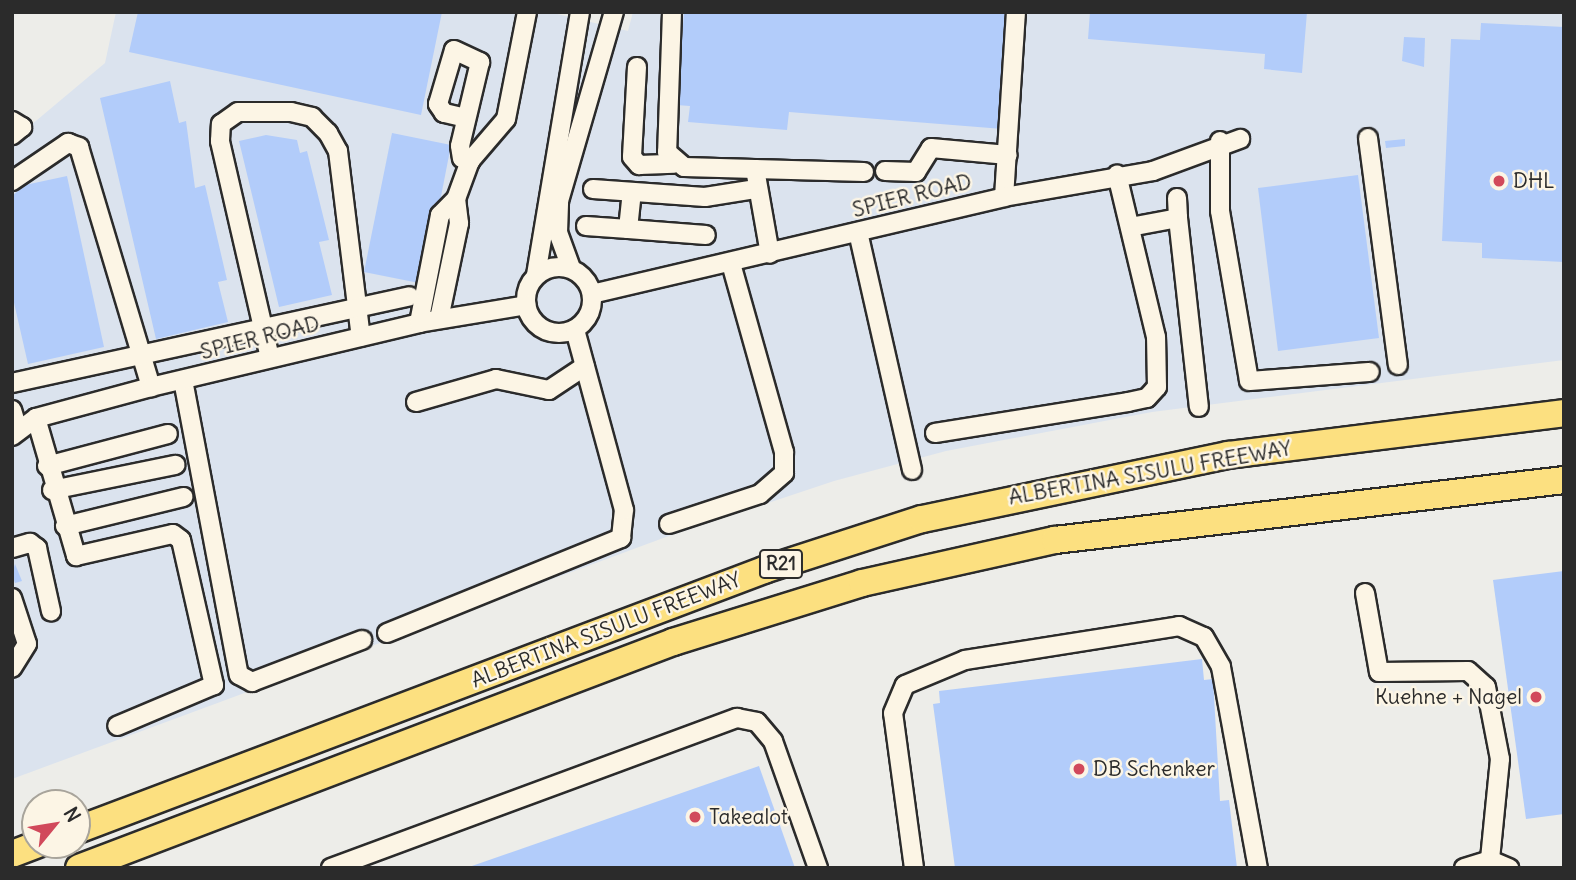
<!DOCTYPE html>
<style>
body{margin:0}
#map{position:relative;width:1576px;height:880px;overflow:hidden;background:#edede9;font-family:Delius,sans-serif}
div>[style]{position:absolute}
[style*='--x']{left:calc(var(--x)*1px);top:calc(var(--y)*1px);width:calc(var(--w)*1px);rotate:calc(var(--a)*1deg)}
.built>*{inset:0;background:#dbe3ee}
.building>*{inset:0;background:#b2ccfa}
.roads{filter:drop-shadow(2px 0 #2b2b2b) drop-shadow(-2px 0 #2b2b2b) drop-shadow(0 2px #2b2b2b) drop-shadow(0 -2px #2b2b2b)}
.minor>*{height:18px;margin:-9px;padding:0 9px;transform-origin:9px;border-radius:9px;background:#fcf5e5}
.minor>.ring{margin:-9px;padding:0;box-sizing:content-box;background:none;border:18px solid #fcf5e5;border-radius:50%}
.highway>*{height:26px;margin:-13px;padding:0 13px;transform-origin:13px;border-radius:13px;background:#fce080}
.dots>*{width:19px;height:19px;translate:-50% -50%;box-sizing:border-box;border:4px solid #fcf5e5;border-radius:50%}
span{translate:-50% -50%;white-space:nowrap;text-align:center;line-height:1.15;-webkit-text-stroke:5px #fcf5e5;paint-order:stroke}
.shield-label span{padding:2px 5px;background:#fcf5e5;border:2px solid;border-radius:5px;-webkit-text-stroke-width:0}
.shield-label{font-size:19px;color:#2b2b2b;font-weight:700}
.poi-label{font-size:21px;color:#2b2b2b}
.left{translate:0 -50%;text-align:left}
.right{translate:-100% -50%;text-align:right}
.street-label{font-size:21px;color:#2b2b2b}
.frame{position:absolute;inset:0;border:14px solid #2b2b2b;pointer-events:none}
.north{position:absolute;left:21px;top:789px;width:70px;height:70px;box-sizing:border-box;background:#fcf5e5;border:2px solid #a8a49b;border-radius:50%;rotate:60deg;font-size:19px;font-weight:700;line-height:28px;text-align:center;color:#2b2b2b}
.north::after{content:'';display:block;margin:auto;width:24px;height:32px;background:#d1495b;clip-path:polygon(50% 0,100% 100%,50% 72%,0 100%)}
</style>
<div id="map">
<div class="built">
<div style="clip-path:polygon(116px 12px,549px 12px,628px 31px,633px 12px,1564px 12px,1564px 360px,1152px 412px,946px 451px,834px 481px,666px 537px,12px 779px,12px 141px,105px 63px)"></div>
</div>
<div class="building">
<div style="clip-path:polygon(138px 12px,442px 12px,421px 115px,129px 52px)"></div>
<div style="clip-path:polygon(684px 12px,1012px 12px,1003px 129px,789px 112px,787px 130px,688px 122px,690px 106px,677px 105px)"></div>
<div style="clip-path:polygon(1090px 12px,1307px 12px,1302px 73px,1264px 69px,1265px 54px,1088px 39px)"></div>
<div style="clip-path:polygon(1481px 23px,1564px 27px,1564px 262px,1482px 258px,1482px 243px,1442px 241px,1451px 39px,1480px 40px)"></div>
<div style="clip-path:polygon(1404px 37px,1425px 38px,1424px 67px,1402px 61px)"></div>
<div style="clip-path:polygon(170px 81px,179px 123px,186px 121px,195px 188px,205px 185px,227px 280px,218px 282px,228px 322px,156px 339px,100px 98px)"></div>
<div style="clip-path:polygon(392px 133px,451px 145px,424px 284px,364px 272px)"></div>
<div style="clip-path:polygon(266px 135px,297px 140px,300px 153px,307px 151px,329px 240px,319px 242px,332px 295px,279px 307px,239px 141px)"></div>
<div style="clip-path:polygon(1405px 139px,1405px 146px,1386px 148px,1385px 141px)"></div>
<div style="clip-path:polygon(1358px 175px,1379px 338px,1278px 351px,1258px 188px)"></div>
<div style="clip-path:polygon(67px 176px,104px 347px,28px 364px,12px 294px,12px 196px,25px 185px)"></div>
<div style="clip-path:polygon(15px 564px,22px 581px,15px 583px,12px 575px)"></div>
<div style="clip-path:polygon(1564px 571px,1564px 814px,1526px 819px,1493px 580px)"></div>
<div style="clip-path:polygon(1202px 659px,1204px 680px,1213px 679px,1220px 801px,1229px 800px,1237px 868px,955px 868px,933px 704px,940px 703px,939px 691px)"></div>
<div style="clip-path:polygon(759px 766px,795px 868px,469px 868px,469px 867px)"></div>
</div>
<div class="roads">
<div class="minor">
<div style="--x:672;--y:12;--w:140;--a:92"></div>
<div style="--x:667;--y:152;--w:23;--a:41"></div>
<div style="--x:684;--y:167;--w:71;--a:1.6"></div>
<div style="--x:755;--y:169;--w:86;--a:80"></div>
<div style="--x:637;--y:67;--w:90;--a:93.2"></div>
<div style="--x:632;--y:157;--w:11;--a:49"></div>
<div style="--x:639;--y:165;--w:35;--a:-2"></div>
<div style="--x:466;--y:118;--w:23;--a:-167"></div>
<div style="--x:444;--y:113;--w:11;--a:-124"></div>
<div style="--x:438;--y:104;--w:56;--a:-73.5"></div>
<div style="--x:454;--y:50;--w:29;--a:25"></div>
<div style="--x:480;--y:62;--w:86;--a:103.4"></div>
<div style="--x:460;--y:146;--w:12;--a:81"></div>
<div style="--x:462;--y:158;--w:9;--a:21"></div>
<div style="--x:12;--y:121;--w:12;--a:31"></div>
<div style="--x:22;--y:127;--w:13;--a:141"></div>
<div style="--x:1368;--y:138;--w:229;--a:82.5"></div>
<div style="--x:1220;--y:141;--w:70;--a:90"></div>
<div style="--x:1220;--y:211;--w:172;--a:80.3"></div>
<div style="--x:1249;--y:381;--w:121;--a:-4.3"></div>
<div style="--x:755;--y:169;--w:109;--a:1.6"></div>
<div style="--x:885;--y:171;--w:31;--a:2"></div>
<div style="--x:916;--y:172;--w:28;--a:-58"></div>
<div style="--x:931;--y:148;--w:77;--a:5.2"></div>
<div style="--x:12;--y:181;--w:68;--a:-34.2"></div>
<div style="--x:68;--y:143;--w:12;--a:20"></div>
<div style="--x:79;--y:147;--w:251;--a:73.3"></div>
<div style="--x:593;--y:189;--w:112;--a:4.1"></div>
<div style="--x:705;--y:197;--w:52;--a:-8.9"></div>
<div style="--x:1004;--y:197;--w:185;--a:-86.3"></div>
<div style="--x:1177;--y:198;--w:20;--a:87"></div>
<div style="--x:586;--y:226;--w:42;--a:4.1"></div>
<div style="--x:628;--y:229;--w:37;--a:-84"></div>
<div style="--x:1130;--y:227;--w:49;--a:-10.6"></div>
<div style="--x:1178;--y:218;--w:190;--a:83.7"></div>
<div style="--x:628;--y:229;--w:78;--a:4.4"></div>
<div style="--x:858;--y:232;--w:244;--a:77.2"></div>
<div class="ring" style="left:526px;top:267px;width:48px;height:48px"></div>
<div style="--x:571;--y:268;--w:37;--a:-110"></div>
<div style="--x:558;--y:233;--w:32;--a:-88"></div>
<div style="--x:559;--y:201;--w:197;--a:-73.8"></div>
<div style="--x:536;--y:275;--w:267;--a:-80.5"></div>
<div style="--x:592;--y:294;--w:423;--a:-13.2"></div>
<div style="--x:1004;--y:197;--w:151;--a:-9.9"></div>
<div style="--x:1153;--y:171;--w:93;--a:-20.2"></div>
<div style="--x:439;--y:319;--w:98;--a:-78.2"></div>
<div style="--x:459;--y:223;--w:24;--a:-97"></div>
<div style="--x:419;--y:323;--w:110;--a:-79"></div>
<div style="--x:440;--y:215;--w:23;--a:-45"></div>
<div style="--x:456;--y:199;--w:40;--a:-69.8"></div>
<div style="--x:470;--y:161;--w:55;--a:-49.4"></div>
<div style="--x:506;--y:119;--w:109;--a:-78.9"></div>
<div style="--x:270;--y:358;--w:223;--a:-103"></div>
<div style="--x:220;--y:141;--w:17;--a:-87"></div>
<div style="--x:221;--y:124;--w:21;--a:-35"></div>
<div style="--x:238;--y:112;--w:53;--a:0"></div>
<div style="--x:291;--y:112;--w:22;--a:13"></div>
<div style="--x:312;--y:117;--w:23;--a:45"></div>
<div style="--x:328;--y:133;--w:21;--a:61"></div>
<div style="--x:338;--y:151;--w:187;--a:83"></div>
<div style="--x:183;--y:380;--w:300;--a:79.3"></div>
<div style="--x:239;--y:675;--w:15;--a:28"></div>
<div style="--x:252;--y:682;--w:118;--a:-20.9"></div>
<div style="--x:12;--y:383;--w:407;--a:-12.3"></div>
<div style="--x:416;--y:402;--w:83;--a:-16"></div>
<div style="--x:496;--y:379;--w:54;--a:11.7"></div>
<div style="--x:549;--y:390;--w:43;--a:-33.7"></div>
<div style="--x:12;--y:410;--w:21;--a:73"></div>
<div style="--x:36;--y:418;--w:144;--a:73.8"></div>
<div style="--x:76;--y:556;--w:99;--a:-12.8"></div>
<div style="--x:173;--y:534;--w:10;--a:37"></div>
<div style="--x:181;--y:540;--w:149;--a:77.2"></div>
<div style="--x:214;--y:685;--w:105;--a:157.1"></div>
<div style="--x:935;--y:433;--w:195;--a:-9.1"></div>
<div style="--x:1128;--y:402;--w:19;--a:-12"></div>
<div style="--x:1147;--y:398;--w:15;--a:-48"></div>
<div style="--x:1157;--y:387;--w:50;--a:-91.1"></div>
<div style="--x:1156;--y:337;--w:167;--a:-103.5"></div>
<div style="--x:12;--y:436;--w:30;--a:-37"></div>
<div style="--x:36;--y:418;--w:119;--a:-15.1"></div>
<div style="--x:151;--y:387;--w:276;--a:-13.4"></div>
<div style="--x:419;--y:323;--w:109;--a:-9.5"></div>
<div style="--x:47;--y:466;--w:125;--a:-14.8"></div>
<div style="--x:52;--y:490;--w:126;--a:-11.5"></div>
<div style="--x:669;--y:524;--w:96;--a:-18.2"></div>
<div style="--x:760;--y:494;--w:32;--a:-41"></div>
<div style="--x:784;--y:473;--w:21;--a:-90"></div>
<div style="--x:784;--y:452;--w:196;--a:-105.7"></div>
<div style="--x:65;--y:526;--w:122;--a:-13.8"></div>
<div style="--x:12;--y:548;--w:19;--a:-16"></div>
<div style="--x:30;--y:543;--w:9;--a:36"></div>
<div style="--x:37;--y:548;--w:65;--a:77.5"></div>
<div style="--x:1365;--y:593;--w:80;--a:80"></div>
<div style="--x:1379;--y:672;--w:89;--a:-0.6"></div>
<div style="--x:1468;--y:671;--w:24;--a:42"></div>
<div style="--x:1486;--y:687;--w:73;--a:79"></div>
<div style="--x:1500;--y:759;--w:101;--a:95.7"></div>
<div style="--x:12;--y:598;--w:48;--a:71.9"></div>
<div style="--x:27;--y:644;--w:28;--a:122"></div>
<div style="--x:387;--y:633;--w:253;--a:-22.1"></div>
<div style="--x:621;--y:538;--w:28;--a:-84"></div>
<div style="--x:624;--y:510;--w:187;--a:-105.2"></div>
<div style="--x:331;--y:868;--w:433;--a:-20.3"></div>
<div style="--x:737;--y:718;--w:20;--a:11"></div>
<div style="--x:757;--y:722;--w:25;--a:50"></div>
<div style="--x:773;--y:741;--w:135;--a:70.5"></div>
<div style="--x:914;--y:868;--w:156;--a:-97.7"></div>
<div style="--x:893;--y:713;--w:30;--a:-67"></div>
<div style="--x:905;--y:685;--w:65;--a:-22.6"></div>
<div style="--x:965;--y:660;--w:217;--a:-9"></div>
<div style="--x:1179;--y:626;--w:27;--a:24"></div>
<div style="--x:1204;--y:637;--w:34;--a:60"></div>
<div style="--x:1221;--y:667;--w:204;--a:79.6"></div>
<div style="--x:1464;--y:868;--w:27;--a:-17"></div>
<div style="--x:1490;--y:860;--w:21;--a:23"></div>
</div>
<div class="highway">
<div style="--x:77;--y:830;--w:735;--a:-20.73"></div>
<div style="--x:764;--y:570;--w:166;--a:-17.9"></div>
<div style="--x:922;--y:519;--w:313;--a:-11.8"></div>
<div style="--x:1228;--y:455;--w:339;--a:-7.1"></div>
<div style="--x:12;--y:854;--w:26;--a:-21"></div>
<div style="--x:79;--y:868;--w:636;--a:-20.83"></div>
<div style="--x:673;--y:642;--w:198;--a:-17.3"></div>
<div style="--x:862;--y:583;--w:198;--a:-12.6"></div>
<div style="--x:1055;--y:540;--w:513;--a:-6.72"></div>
</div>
</div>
<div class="dots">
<div style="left:1499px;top:181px;background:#d1495b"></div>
<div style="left:1536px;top:697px;background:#d1495b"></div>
<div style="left:1079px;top:769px;background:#d1495b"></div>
<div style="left:695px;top:817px;background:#d1495b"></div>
</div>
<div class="shield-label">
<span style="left:781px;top:564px">R21</span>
</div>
<div class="poi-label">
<span class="left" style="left:1513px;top:181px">DHL</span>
<span class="right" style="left:1522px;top:697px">Kuehne + Nagel</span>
<span class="left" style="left:1093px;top:769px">DB Schenker</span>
<span class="left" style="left:709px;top:817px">Takealot</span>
</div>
<div class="street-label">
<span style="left:912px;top:196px;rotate:-14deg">SPIER ROAD</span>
<span style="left:260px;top:338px;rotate:-14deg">SPIER ROAD</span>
<span style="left:1150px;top:473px;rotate:-10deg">ALBERTINA SISULU FREEWAY</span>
<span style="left:606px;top:630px;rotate:-21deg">ALBERTINA SISULU FREEWAY</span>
</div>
<div class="frame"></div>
<div class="north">N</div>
</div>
